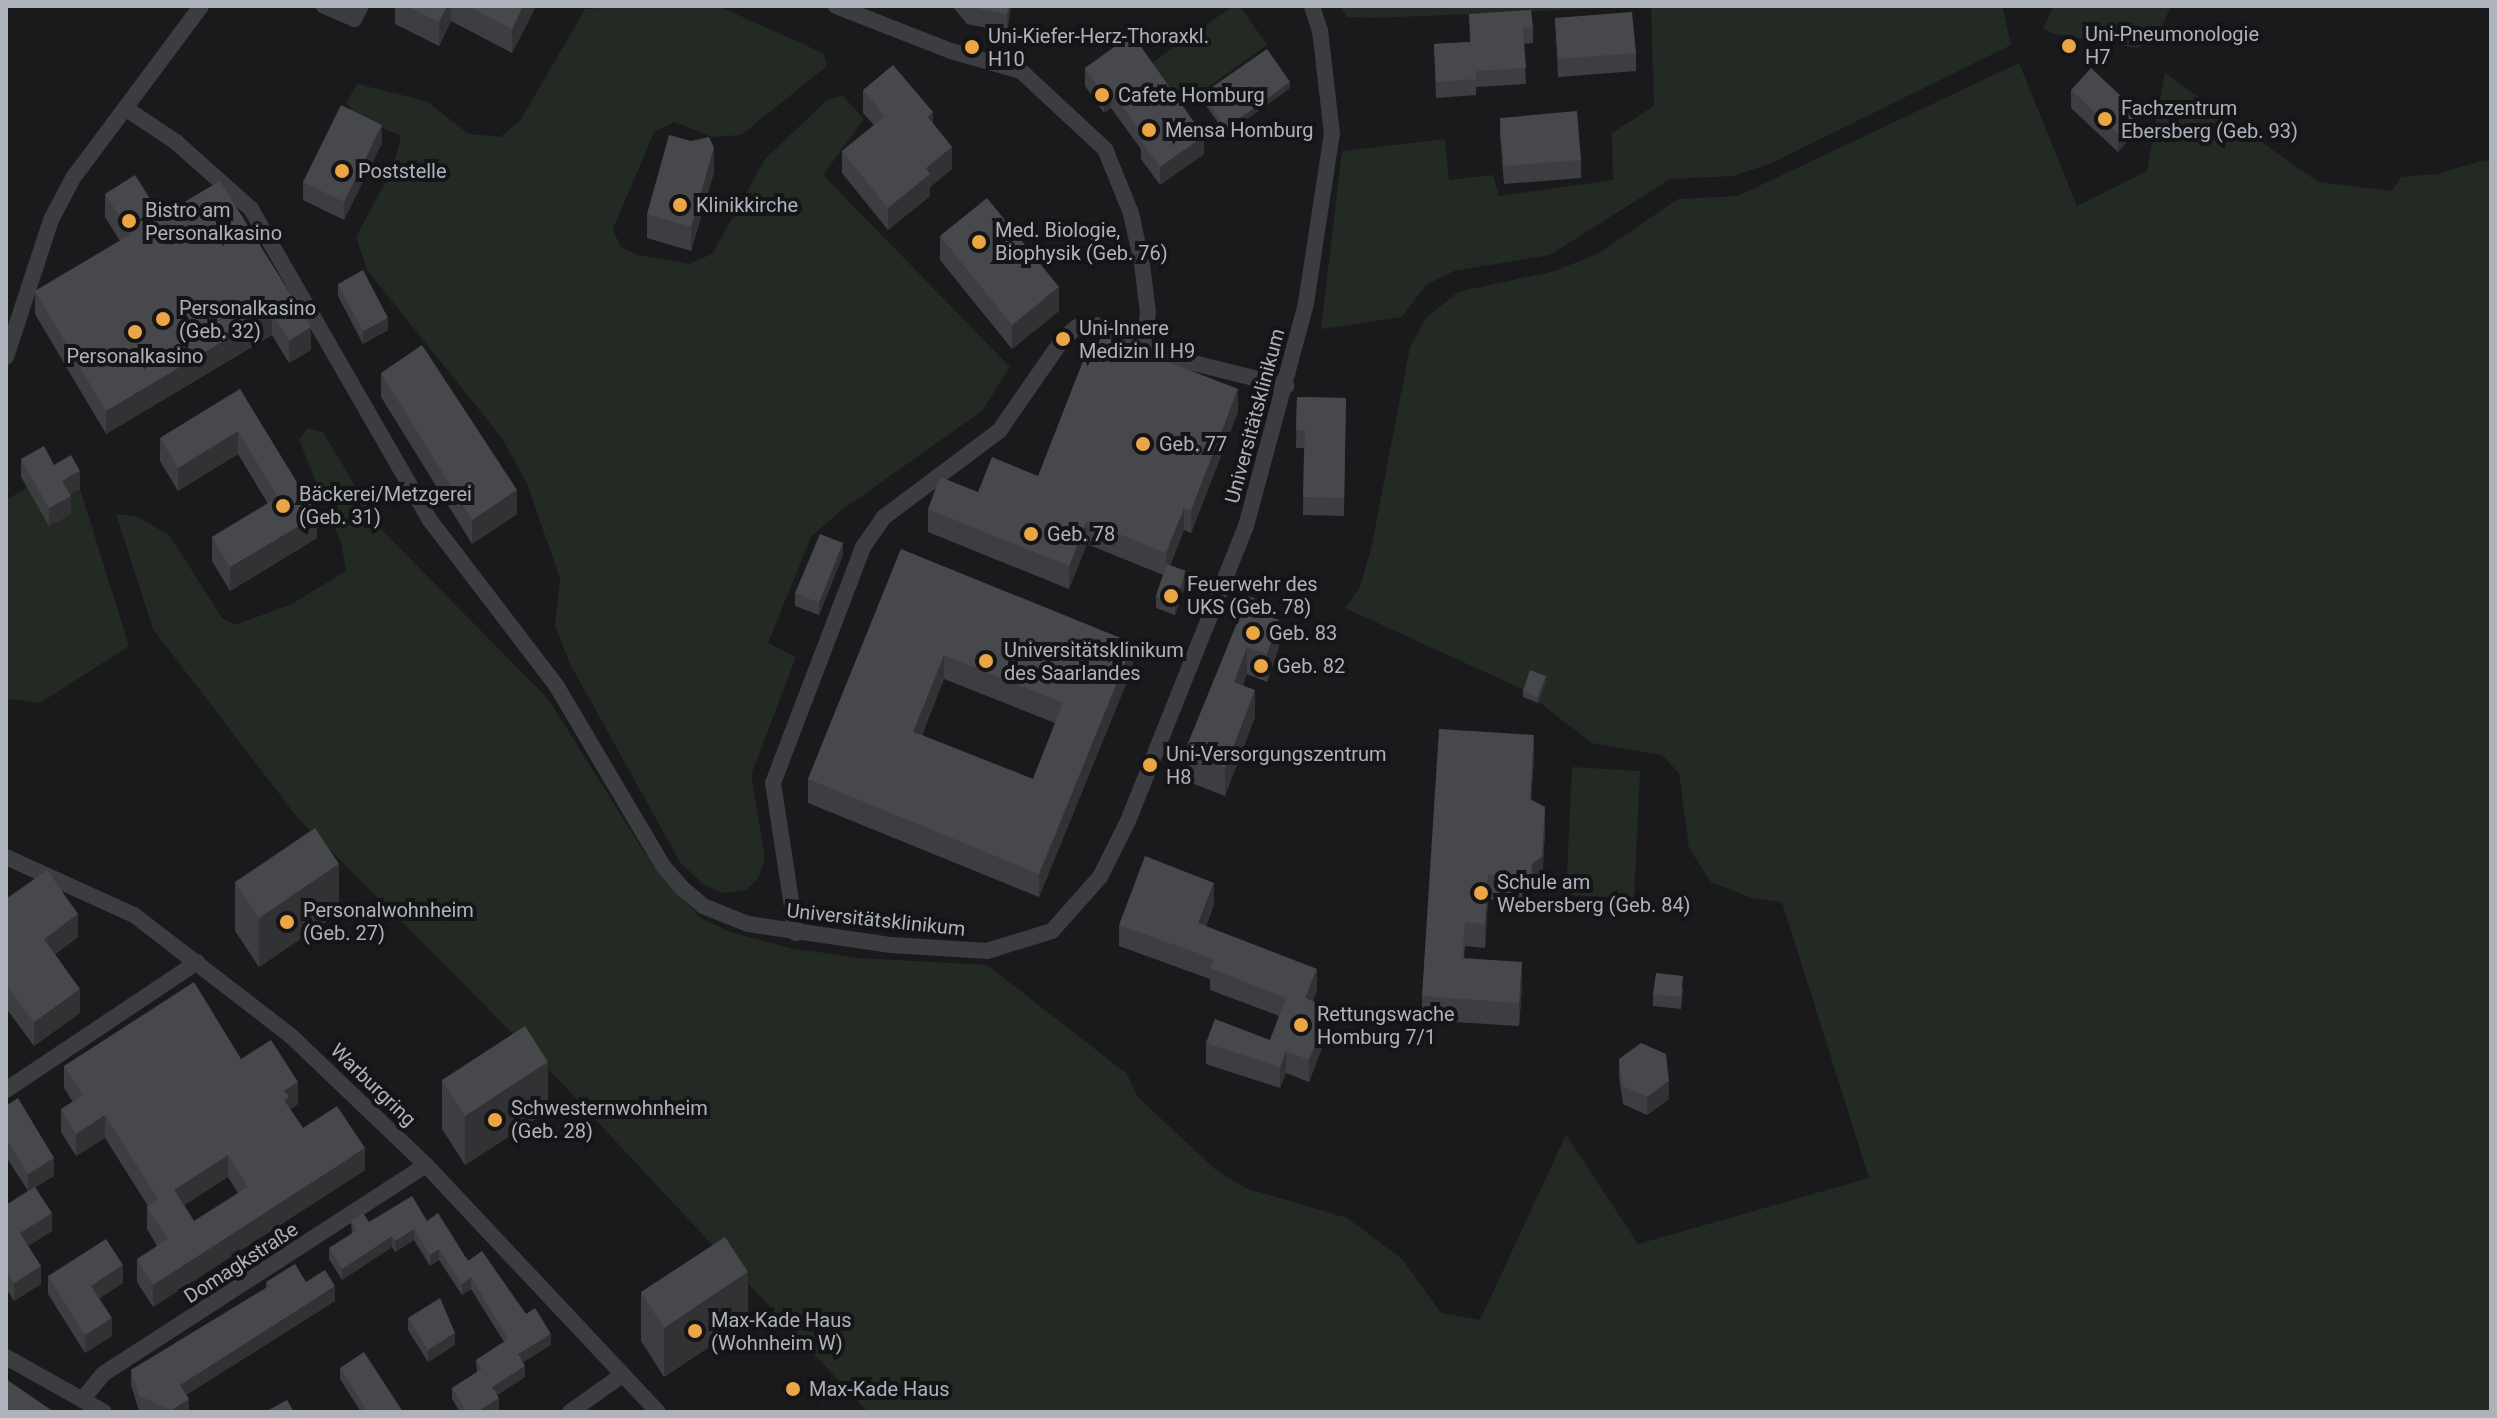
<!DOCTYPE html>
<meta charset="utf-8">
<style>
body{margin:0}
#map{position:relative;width:2497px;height:1418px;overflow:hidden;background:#1a1a1c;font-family:Roboto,sans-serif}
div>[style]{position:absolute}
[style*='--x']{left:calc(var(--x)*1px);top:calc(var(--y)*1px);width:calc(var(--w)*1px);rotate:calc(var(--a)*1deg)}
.green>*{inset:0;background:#222a23}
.minor>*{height:16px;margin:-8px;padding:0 8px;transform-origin:8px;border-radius:8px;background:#3b3d41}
.wall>*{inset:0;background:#3d3e41}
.shaded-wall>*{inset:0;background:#323235}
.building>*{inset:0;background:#47484c}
.dots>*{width:22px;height:22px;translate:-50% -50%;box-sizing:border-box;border:4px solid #151517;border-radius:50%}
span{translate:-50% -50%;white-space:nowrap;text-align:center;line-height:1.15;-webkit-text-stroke:8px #151517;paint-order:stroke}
.poi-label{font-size:20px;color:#adb2bb}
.left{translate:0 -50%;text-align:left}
.street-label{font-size:20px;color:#adb2bb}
.frame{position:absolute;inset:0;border:8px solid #adb2bb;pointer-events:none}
</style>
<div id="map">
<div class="green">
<div style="clip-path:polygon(634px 6px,718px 6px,823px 53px,827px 66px,741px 135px,712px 137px,674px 122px,654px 132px,613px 229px,620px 246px,637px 255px,689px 264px,712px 254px,765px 159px,827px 100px,843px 96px,864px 119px,823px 175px,1010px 367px,982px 411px,839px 512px,811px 537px,768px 643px,796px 657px,751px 775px,765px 859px,758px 879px,746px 890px,722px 893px,703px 884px,680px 862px,569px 662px,555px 625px,560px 578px,526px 481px,501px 437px,367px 270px,356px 237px,393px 168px,401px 136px,360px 118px,346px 103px,357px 84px,426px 101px,469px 134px,500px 137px,520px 121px,585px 9px)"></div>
<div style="clip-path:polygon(1233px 6px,1240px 6px,1267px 45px,1179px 108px,1149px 65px)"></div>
<div style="clip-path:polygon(1339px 6px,1649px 6px,1376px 18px,1347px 17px)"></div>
<div style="clip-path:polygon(1651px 6px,2002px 6px,2011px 45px,1770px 164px,1733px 176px,1670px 179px,1550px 255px,1454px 271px,1426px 285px,1402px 317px,1321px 329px,1342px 151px,1445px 139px,1449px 180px,1493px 175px,1499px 196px,1613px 180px,1612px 133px,1654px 106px)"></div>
<div style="clip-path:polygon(2054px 6px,2171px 6px,2155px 41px,2136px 48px,2051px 33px,2043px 28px)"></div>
<div style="clip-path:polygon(2019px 63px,2077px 206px,2147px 171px,2165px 73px,2318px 182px,2392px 191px,2401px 177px,2437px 174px,2484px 160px,2491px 163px,2491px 1412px,868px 1412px,554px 1075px,297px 817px,153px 629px,116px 514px,136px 516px,170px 536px,222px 618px,235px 625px,290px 605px,346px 571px,341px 542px,299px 440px,308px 428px,323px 432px,381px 529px,549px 700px,656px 871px,701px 918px,730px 932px,790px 948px,859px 958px,987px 965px,1127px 1074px,1137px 1096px,1216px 1170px,1245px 1188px,1347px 1218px,1402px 1259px,1441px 1313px,1480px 1320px,1566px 1135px,1638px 1244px,1869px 1178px,1782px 902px,1752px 898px,1711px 882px,1689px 848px,1679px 773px,1662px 755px,1592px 743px,1522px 689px,1345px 608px,1360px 587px,1371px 549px,1410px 347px,1426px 318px,1458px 292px,1555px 271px,1599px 253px,1678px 199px,1738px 196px)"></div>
<div style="clip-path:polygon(27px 488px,62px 499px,80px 489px,129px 646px,40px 703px,8px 699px,6px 689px,6px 500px)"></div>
<div style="clip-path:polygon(1572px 767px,1640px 771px,1634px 898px,1566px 895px)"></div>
</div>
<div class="minor">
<div style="--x:324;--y:6;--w:33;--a:23"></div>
<div style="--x:354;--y:19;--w:15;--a:-62"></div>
<div style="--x:836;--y:6;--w:123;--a:21.4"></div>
<div style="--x:951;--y:51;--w:73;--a:15.9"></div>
<div style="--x:1021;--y:71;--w:115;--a:42.9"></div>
<div style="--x:1105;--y:149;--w:69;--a:67.9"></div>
<div style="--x:1131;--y:213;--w:52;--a:77.8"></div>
<div style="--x:1142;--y:264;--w:49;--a:83"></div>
<div style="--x:1148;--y:313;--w:33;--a:99"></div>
<div style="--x:128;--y:110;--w:58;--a:33.7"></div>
<div style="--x:176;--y:142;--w:101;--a:41.8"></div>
<div style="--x:251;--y:209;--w:357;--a:60.1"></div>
<div style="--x:429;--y:519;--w:209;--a:52.6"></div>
<div style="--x:556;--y:685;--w:210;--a:59.4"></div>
<div style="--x:663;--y:866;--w:30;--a:49"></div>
<div style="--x:683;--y:889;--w:26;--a:40"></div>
<div style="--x:703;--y:906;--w:48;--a:21.8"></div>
<div style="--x:748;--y:924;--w:145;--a:8.4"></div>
<div style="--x:891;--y:945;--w:96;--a:3.6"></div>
<div style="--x:987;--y:951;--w:68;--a:-17.1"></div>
<div style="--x:1052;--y:931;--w:72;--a:-48.4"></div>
<div style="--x:1100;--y:877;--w:63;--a:-63.4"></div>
<div style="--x:1128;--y:821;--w:318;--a:-68.2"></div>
<div style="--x:1246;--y:526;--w:231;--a:-74.9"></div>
<div style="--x:1306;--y:303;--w:171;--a:-81.3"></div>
<div style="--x:1332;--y:134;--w:104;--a:-96.6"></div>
<div style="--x:1320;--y:31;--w:26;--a:-108"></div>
<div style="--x:6;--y:357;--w:144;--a:-71.8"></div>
<div style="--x:51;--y:220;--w:47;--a:-62.4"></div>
<div style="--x:73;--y:178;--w:214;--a:-53.3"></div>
<div style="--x:6;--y:857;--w:141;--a:24.4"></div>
<div style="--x:134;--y:915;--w:198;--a:37.6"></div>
<div style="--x:291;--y:1036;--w:187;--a:43.7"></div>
<div style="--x:426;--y:1165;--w:339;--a:46.8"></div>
<div style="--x:796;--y:933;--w:152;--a:-98.7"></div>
<div style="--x:773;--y:783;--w:253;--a:-69.1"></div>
<div style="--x:863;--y:547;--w:37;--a:-55"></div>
<div style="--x:884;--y:517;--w:144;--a:-36.8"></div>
<div style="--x:999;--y:431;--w:112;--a:-55.2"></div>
<div style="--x:1063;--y:339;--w:18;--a:-41"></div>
<div style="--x:1077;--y:327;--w:19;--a:-6"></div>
<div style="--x:1096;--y:325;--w:80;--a:23.7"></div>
<div style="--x:1169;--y:357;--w:121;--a:13.9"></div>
<div style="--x:6;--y:1090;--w:230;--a:-33.8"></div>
<div style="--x:6;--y:1357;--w:112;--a:29.3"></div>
<div style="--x:82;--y:1400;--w:33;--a:-51"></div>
<div style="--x:103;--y:1374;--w:385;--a:-32.9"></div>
<div style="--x:570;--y:1412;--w:64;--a:-35.4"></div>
</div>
<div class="wall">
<div style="clip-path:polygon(395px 6px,536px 6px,512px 53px,451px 21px,439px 46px,395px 24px)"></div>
<div style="clip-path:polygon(952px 6px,1011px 6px,1007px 32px,967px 24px)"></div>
<div style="clip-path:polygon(1469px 14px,1533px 27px,1533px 43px,1524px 44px,1526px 84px,1476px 87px,1476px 95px,1436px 98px,1434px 44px,1470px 42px)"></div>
<div style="clip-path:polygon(1555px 18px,1636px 53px,1636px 71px,1558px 77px)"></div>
<div style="clip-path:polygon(1085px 68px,1204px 154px,1160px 185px,1141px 159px,1141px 149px,1111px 108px,1104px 113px,1085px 86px)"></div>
<div style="clip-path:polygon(1290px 88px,1226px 134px,1202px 100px,1202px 94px)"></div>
<div style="clip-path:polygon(863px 90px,933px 124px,952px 169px,930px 187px,930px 196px,888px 230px,842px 173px,842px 151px,874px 125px,863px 113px)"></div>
<div style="clip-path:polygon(2071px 90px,2138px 130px,2118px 152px,2071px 108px)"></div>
<div style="clip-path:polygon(1500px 118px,1581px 160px,1581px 178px,1504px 184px,1500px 136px)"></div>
<div style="clip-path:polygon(382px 143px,344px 220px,303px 200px,303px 182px)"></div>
<div style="clip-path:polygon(714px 172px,691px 251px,647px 238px,647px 214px)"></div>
<div style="clip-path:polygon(220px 181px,311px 350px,289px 363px,272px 335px,106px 434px,35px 314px,35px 291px,120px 241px,105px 217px,105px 194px,161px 216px)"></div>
<div style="clip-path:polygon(940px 236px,1059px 311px,1012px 349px,940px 260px)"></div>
<div style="clip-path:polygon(338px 284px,388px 330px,363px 344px,338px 296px)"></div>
<div style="clip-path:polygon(381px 373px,517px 514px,472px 544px,381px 397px)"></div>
<div style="clip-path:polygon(240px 389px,317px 538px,230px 591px,212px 561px,212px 537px,268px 504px,238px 454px,178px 491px,160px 461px,160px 438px)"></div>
<div style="clip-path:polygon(1297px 397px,1346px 398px,1344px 516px,1303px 515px,1304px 448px,1296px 448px)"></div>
<div style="clip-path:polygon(1238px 412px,1191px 533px,1184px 530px,1170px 566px,1186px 583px,1175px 615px,1156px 608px,1156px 596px,1163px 575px,1087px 544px,1069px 589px,928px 532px,928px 509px,978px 492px,1038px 476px)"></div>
<div style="clip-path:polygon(21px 459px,54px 465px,80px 489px,70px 494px,71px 514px,49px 526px,21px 477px)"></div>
<div style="clip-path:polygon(evenodd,901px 549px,1133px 667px,1039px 897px,808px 803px,808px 779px,901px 549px,944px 679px,1055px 723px,1033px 779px,922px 735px,944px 679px)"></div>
<div style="clip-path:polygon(843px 555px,819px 615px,795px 606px,795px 593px)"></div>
<div style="clip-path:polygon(1262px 614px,1279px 647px,1267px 682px,1247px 674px,1243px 685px,1255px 717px,1225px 796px,1184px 780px,1184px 753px)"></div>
<div style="clip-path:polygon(1546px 682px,1538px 703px,1523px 697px,1523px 691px)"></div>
<div style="clip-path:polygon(1534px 758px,1531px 799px,1545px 831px,1542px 880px,1532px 887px,1531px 901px,1488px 899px,1485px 948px,1465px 946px,1464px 958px,1522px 986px,1519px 1026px,1422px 1020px,1422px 996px)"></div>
<div style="clip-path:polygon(235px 882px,339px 913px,259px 967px,235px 931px)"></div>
<div style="clip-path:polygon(6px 899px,78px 937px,55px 954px,80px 1013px,34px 1046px,6px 1008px)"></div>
<div style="clip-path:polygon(1214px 904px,1206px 926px,1317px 991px,1313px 1001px,1329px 1029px,1309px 1082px,1286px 1073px,1280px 1088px,1206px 1064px,1206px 1043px,1270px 1040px,1279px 1016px,1210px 990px,1210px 979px,1119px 946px,1119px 925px)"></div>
<div style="clip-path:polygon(1683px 988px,1681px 1009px,1653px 1006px,1653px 994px)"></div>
<div style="clip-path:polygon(evenodd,241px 1059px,298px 1104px,290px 1109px,303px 1128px,365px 1170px,153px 1307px,137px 1282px,137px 1259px,157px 1246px,147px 1229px,147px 1207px,148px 1206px,105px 1138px,76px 1156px,61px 1132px,61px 1109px,73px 1102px,64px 1088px,64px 1066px,241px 1059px,228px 1177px,238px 1193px,194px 1221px,184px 1205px,228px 1177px)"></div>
<div style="clip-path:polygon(1619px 1059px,1669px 1099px,1647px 1115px,1623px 1104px,1619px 1077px)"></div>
<div style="clip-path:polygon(442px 1080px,548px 1111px,465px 1165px,442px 1129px)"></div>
<div style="clip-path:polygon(6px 1106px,54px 1176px,35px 1187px,52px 1231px,28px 1246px,41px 1284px,14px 1301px,6px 1288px,6px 1205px,28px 1191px,8px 1160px)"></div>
<div style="clip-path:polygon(351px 1221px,369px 1222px,427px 1221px,526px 1314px,551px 1345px,523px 1362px,525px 1377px,497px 1395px,499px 1409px,494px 1412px,460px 1412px,452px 1399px,452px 1388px,477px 1372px,476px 1360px,504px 1342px,471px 1289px,462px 1295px,439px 1260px,430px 1266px,414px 1240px,395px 1252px,392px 1247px,342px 1280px,329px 1259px,329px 1248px,352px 1234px)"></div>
<div style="clip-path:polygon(48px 1276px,123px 1283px,99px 1298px,112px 1336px,85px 1353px,48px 1294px)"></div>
<div style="clip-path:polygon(266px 1282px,306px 1282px,335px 1301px,186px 1395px,189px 1412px,142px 1412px,139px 1411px,131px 1385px,131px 1370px,266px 1288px)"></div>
<div style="clip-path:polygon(641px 1292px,748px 1321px,664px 1377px,641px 1341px)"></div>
<div style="clip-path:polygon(408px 1318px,455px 1345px,428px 1362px,408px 1330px)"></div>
<div style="clip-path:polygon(340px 1368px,403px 1412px,361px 1412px,340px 1379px)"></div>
</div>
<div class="shaded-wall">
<div style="clip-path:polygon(447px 6px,451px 6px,451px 21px,439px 46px,439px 22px)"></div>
<div style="clip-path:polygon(523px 6px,536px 6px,512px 53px,512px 29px)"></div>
<div style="clip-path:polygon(1009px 6px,1011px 6px,1007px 32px,1007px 14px)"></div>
<div style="clip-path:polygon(1290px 82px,1290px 88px,1226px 134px,1226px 128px)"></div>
<div style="clip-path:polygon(1111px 90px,1111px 108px,1104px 113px,1104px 95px)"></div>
<div style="clip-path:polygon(933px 112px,933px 134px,928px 117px)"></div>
<div style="clip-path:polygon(2138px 112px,2138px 130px,2118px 152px,2118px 134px)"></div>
<div style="clip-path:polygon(382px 125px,382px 143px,344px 220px,344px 202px)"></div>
<div style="clip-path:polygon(1204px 136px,1204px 154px,1160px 185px,1160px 167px)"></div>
<div style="clip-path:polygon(952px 147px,952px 169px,930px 187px,930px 196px,888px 230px,888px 208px,926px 168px)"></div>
<div style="clip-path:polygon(714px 148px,714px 172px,691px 251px,691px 227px)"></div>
<div style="clip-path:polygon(1059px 287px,1059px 311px,1012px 349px,1012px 325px)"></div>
<div style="clip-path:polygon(272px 312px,272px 335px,106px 434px,106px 411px)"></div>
<div style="clip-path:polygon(388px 318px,388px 330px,363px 344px,363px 331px)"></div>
<div style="clip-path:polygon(311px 327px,311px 350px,289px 363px,289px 341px)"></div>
<div style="clip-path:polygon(1238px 389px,1238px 412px,1191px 533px,1191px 510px)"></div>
<div style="clip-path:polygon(238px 431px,238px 454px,178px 491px,178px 468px)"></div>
<div style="clip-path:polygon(80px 471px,80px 489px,62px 499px,62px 481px)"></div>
<div style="clip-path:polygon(517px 490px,517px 514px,472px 544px,472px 520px)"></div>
<div style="clip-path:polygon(71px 496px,71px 514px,49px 526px,49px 508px)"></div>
<div style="clip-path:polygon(1184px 508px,1184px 530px,1166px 576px,1166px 553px)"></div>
<div style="clip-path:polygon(317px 515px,317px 538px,230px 591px,230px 567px)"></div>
<div style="clip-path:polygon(1087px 521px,1087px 544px,1069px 589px,1069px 566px)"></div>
<div style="clip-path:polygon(843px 543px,843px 555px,819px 615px,819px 603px)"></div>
<div style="clip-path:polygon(1186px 571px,1186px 583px,1175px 615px,1175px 603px)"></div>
<div style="clip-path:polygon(1279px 620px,1279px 647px,1267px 682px,1267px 654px)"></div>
<div style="clip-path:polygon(1133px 643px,1133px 667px,1039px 897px,1039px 874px)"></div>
<div style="clip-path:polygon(1247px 647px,1247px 674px,1234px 709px,1234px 682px)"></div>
<div style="clip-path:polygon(944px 655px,944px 679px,913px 755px,913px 732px)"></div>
<div style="clip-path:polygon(1546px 676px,1546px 682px,1538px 703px,1538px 697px)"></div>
<div style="clip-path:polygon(1255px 690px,1255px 717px,1225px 796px,1225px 768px)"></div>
<div style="clip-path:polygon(1534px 735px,1534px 758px,1530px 822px,1530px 799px)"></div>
<div style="clip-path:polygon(1545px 807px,1545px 831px,1542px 880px,1532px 887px,1531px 901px,1532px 864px)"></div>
<div style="clip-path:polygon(339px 864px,339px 913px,259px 967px,259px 918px)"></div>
<div style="clip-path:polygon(1488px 875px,1488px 899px,1485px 948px,1485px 924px)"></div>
<div style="clip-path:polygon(1214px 883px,1214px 904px,1198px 944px,1198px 923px)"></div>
<div style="clip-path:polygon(78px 914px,78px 937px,44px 963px,44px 939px)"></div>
<div style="clip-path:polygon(1522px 962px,1522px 986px,1519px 1026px,1519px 1003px)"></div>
<div style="clip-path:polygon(1317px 969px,1317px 991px,1305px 1020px,1305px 998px)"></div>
<div style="clip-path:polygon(80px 989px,80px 1013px,34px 1046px,34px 1022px)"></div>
<div style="clip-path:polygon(1329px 1008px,1329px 1029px,1309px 1082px,1309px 1060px)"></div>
<div style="clip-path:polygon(1286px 1051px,1286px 1073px,1280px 1088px,1280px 1067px)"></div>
<div style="clip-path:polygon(548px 1062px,548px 1111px,465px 1165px,465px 1116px)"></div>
<div style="clip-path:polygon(1669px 1081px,1669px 1099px,1647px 1115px,1647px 1097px)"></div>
<div style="clip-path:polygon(298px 1082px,298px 1104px,289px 1110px,284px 1122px,284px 1091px)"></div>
<div style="clip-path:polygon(105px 1115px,105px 1138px,76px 1156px,76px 1134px)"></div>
<div style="clip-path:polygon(8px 1142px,8px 1160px,6px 1161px,6px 1143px)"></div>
<div style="clip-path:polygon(365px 1148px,365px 1170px,153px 1307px,153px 1285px)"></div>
<div style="clip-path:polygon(228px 1155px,228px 1177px,174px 1212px,174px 1190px)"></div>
<div style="clip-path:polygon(54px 1158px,54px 1176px,28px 1192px,28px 1174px)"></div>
<div style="clip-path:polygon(52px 1213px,52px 1231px,20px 1251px,20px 1233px)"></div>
<div style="clip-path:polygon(414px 1229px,414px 1240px,395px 1252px,395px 1241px)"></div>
<div style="clip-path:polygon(392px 1236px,392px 1247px,342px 1280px,342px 1269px)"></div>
<div style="clip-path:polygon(439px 1249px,439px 1260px,430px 1266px,430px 1255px)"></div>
<div style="clip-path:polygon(123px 1265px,123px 1283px,91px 1304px,91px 1286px)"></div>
<div style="clip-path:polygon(41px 1266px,41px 1284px,14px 1301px,14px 1283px)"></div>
<div style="clip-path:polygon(748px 1272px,748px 1321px,664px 1377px,664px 1328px)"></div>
<div style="clip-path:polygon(471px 1277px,471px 1289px,462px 1295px,462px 1284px)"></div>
<div style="clip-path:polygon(335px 1286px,335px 1301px,180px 1399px,180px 1385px)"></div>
<div style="clip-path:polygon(112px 1318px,112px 1336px,85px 1353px,85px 1335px)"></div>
<div style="clip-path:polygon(455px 1333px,455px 1345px,428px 1362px,428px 1350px)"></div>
<div style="clip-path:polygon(551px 1334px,551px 1345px,518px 1365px,518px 1354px)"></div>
<div style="clip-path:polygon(525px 1366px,525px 1377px,492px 1398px,492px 1387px)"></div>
<div style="clip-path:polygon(499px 1398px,499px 1409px,494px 1412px,476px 1412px)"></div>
<div style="clip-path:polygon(189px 1399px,189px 1412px,171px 1412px,171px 1410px)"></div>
</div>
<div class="building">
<div style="clip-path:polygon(407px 6px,447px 6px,439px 22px)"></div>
<div style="clip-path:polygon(467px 6px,523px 6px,512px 29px)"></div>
<div style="clip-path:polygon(966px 6px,1009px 6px,1007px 14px)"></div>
<div style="clip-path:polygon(1531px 10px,1533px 27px,1523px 28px,1526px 68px,1476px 71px,1476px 79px,1436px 82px,1434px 44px,1471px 42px,1469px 14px)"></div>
<div style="clip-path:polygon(1632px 12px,1636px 53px,1558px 59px,1555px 18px)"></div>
<div style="clip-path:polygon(1132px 34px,1204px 136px,1160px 167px,1141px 141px,1145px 138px,1111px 90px,1104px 95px,1085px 68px)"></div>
<div style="clip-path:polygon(1267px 49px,1290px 82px,1226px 128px,1202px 94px)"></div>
<div style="clip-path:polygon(893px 65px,933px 112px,928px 117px,952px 147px,926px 168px,930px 174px,888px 208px,842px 151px,885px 116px,863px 90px)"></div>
<div style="clip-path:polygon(2091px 68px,2138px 112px,2118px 134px,2071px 90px)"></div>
<div style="clip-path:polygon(341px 105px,382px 125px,344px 202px,303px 182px)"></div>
<div style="clip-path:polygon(1577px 111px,1581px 160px,1504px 166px,1500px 118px)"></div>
<div style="clip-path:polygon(669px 135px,691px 141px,709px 137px,714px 148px,691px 227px,647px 214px)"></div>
<div style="clip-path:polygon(135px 175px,161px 216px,220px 181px,311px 327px,289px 341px,272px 312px,106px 411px,35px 291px,131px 234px,105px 194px)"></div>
<div style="clip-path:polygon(987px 198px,1059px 287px,1012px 325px,940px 236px)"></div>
<div style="clip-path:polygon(363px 270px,388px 318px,363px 331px,338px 284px)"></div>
<div style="clip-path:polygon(1094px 333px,1238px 389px,1191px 510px,1184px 508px,1166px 553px,1087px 521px,1069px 566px,928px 509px,940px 477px,978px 492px,992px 457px,1038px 476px)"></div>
<div style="clip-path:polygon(422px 345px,517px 490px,472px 520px,381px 373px)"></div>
<div style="clip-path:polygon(240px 389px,317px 515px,230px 567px,212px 537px,278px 497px,238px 431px,178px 468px,160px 438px)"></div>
<div style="clip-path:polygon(1297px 397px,1346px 398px,1344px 498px,1303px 497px,1305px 430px,1296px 430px)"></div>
<div style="clip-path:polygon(44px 446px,54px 465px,71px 455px,80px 471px,62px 481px,71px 496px,49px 508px,21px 459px)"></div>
<div style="clip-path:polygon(820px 534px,843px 543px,819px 603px,795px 593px)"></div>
<div style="clip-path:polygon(evenodd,901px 549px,1133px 643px,1039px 874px,808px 779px,901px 549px,944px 655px,1063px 703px,1033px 779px,913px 732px,944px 655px)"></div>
<div style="clip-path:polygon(1167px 564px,1186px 571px,1175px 603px,1156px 596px)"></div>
<div style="clip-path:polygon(1248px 596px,1262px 601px,1258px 613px,1279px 620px,1267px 654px,1247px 647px,1234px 682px,1255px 690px,1225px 768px,1184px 753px)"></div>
<div style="clip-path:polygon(1530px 670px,1546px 676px,1538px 697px,1523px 691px)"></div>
<div style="clip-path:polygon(1439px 729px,1534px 735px,1530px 799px,1545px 807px,1542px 856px,1532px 864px,1531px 877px,1488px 875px,1485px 924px,1465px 922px,1462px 958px,1522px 962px,1519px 1003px,1422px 996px)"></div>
<div style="clip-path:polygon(315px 828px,339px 864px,259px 918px,235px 882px)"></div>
<div style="clip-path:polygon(1145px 856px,1214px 883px,1198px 923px,1317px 969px,1305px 998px,1329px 1008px,1309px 1060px,1286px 1051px,1280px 1067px,1206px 1043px,1215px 1019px,1270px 1040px,1286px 998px,1210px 968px,1214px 959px,1119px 925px)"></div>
<div style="clip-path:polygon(47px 870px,78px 914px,44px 939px,80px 989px,34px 1022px,6px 984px,6px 899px)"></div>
<div style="clip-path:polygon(1656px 973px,1683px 976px,1681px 997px,1653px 994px)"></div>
<div style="clip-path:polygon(evenodd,194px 982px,241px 1059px,271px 1040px,298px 1082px,284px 1091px,289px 1097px,284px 1100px,303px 1128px,337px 1106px,365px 1148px,153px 1285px,137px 1259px,168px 1239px,147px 1207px,158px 1199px,105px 1115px,76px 1134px,61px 1109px,83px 1095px,64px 1066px,194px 982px,228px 1155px,248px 1187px,194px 1221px,174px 1190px,228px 1155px)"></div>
<div style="clip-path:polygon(525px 1026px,548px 1062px,465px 1116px,442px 1080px)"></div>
<div style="clip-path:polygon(1641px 1043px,1666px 1054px,1669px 1081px,1647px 1097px,1623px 1086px,1619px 1059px)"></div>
<div style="clip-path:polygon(18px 1098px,54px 1158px,28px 1174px,8px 1142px,6px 1143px,6px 1106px)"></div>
<div style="clip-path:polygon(35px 1187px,52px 1213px,20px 1233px,41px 1266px,14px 1283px,6px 1270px,6px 1205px)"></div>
<div style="clip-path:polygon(412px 1196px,427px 1221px,438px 1213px,468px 1261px,482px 1251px,526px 1314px,535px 1308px,551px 1334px,518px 1354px,525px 1366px,492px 1387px,499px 1398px,476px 1412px,467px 1412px,452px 1388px,482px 1369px,476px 1360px,508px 1339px,471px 1277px,462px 1284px,439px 1249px,430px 1255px,414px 1229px,395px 1241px,392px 1236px,342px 1269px,329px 1248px,357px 1230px,351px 1221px,363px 1213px,369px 1222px)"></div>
<div style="clip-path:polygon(725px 1237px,748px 1272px,664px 1328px,641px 1292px)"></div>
<div style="clip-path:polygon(106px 1239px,123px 1265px,91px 1286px,112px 1318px,85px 1335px,48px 1276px)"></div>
<div style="clip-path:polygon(295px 1264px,306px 1282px,325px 1270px,335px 1286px,180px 1385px,189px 1399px,171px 1410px,139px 1396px,131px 1370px,269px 1286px,266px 1282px)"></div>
<div style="clip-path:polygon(440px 1298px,455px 1333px,428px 1350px,408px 1318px)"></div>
<div style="clip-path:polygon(364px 1352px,403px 1412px,368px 1412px,340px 1368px)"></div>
<div style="clip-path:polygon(6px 1379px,54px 1412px,6px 1412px)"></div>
<div style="clip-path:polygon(287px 1400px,294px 1412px,265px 1412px)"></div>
</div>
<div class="dots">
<div style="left:2069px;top:46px;background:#eaa644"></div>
<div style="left:972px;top:47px;background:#eaa644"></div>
<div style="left:1102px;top:95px;background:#eaa644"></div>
<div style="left:2105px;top:119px;background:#eaa644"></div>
<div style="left:1149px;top:130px;background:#eaa644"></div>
<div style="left:342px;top:171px;background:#eaa644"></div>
<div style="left:680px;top:205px;background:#eaa644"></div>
<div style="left:129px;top:221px;background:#eaa644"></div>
<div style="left:979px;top:242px;background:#eaa644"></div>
<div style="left:163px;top:319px;background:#eaa644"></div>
<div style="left:135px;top:332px;background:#eaa644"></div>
<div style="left:1063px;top:339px;background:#eaa644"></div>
<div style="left:1143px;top:444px;background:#eaa644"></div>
<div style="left:283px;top:506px;background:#eaa644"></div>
<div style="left:1031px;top:534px;background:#eaa644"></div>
<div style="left:1171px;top:596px;background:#eaa644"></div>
<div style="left:1253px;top:633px;background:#eaa644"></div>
<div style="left:986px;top:661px;background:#eaa644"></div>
<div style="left:1261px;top:666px;background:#eaa644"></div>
<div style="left:1150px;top:765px;background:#eaa644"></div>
<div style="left:1481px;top:893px;background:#eaa644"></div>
<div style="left:287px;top:922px;background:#eaa644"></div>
<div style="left:1301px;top:1025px;background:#eaa644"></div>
<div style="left:495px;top:1120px;background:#eaa644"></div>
<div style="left:695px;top:1331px;background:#eaa644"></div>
<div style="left:793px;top:1389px;background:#eaa644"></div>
</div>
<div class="poi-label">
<span class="left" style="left:2085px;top:46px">Uni-Pneumonologie<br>H7</span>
<span class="left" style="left:988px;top:48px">Uni-Kiefer-Herz-Thoraxkl.<br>H10</span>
<span class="left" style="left:1118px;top:95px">Cafete Homburg</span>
<span class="left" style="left:2121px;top:120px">Fachzentrum<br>Ebersberg (Geb. 93)</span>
<span class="left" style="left:1165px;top:130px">Mensa Homburg</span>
<span class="left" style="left:358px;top:171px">Poststelle</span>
<span class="left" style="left:696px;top:205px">Klinikkirche</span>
<span class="left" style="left:145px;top:222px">Bistro am<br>Personalkasino</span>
<span class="left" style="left:995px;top:242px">Med. Biologie,<br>Biophysik (Geb. 76)</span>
<span class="left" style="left:179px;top:320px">Personalkasino<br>(Geb. 32)</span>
<span class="left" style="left:1079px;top:340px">Uni-Innere<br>Medizin II H9</span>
<span style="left:135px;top:356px">Personalkasino</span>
<span class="left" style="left:1159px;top:444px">Geb. 77</span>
<span class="left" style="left:299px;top:506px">Bäckerei/Metzgerei<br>(Geb. 31)</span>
<span class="left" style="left:1047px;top:534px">Geb. 78</span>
<span class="left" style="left:1187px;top:596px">Feuerwehr des<br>UKS (Geb. 78)</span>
<span class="left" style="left:1269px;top:633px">Geb. 83</span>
<span class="left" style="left:1004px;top:662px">Universitätsklinikum<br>des Saarlandes</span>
<span class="left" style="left:1277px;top:666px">Geb. 82</span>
<span class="left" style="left:1166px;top:766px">Uni-Versorgungszentrum<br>H8</span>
<span class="left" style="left:1497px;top:894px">Schule am<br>Webersberg (Geb. 84)</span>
<span class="left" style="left:303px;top:922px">Personalwohnheim<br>(Geb. 27)</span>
<span class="left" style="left:1317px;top:1026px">Rettungswache<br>Homburg 7/1</span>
<span class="left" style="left:511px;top:1120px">Schwesternwohnheim<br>(Geb. 28)</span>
<span class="left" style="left:711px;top:1332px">Max-Kade Haus<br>(Wohnheim W)</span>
<span class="left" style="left:809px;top:1389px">Max-Kade Haus</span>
</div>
<div class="street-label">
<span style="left:1255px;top:416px;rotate:-75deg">Universitätsklinikum</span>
<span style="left:876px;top:920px;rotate:6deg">Universitätsklinikum</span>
<span style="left:373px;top:1085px;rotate:44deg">Warburgring</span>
<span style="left:241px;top:1263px;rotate:-33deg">Domagkstraße</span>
</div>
<div class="frame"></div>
</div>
